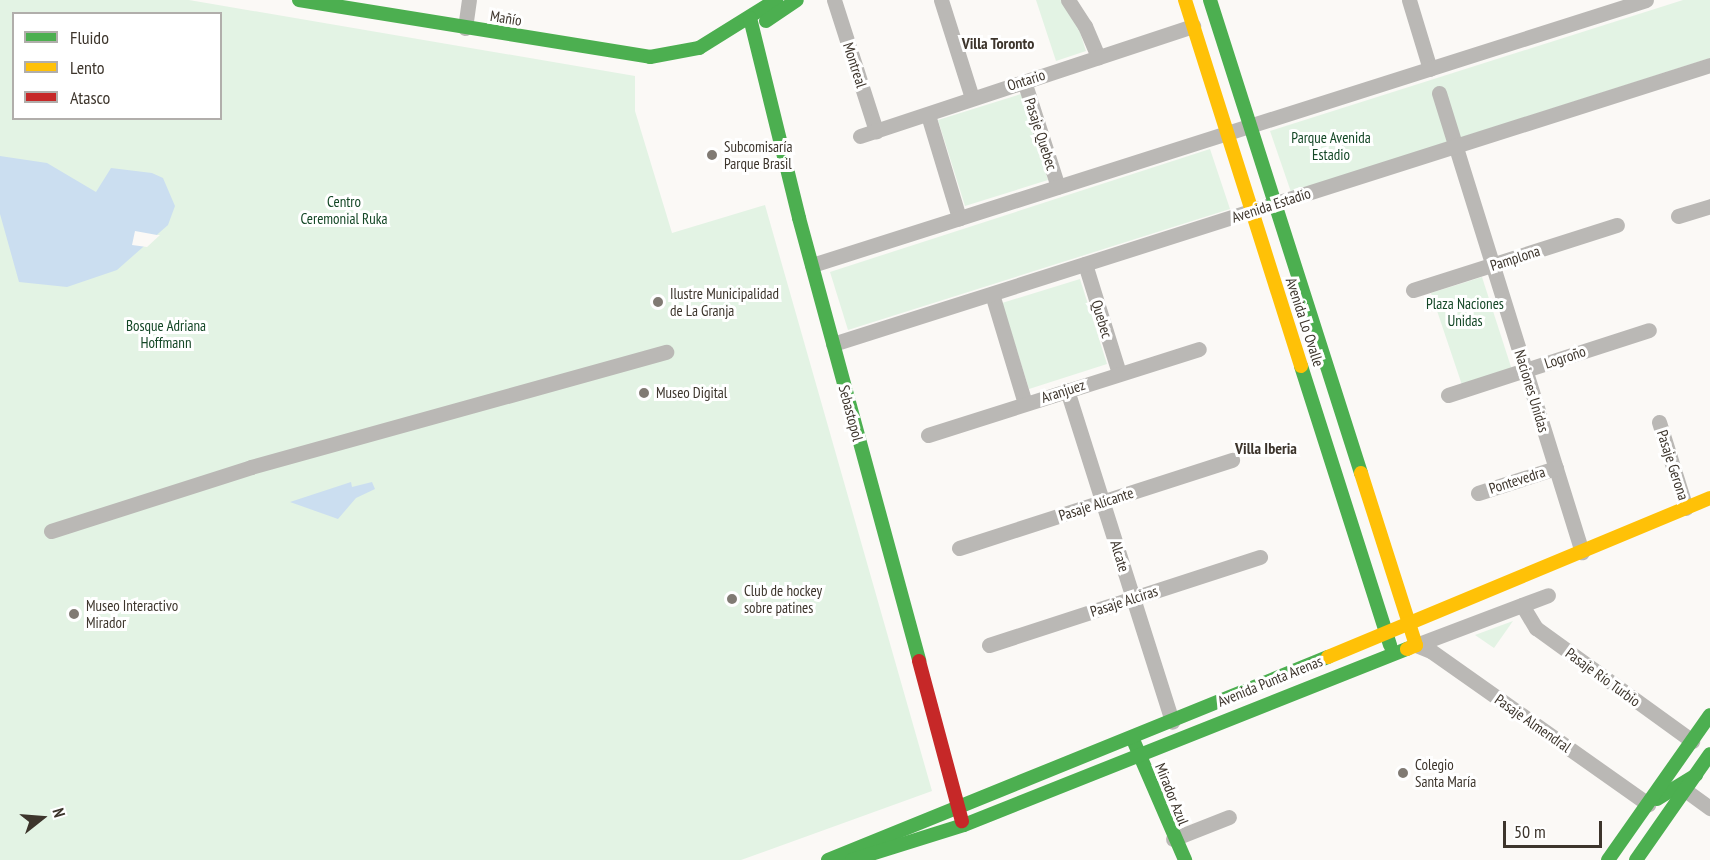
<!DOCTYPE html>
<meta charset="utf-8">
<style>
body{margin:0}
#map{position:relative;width:1710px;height:860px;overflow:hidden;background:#fbf9f6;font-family:"PT Sans Narrow",sans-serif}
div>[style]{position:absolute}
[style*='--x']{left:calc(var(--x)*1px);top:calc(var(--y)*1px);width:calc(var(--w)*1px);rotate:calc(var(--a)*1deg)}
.green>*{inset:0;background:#e3f3e4}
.water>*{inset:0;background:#cbdef0}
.pier>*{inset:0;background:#fbf9f6}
.street>*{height:15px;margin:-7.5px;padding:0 7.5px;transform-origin:7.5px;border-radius:7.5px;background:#bab8b5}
.fast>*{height:14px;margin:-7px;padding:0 7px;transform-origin:7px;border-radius:7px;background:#4caf50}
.slow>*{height:14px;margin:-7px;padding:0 7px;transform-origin:7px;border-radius:7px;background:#ffc107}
.jam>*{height:14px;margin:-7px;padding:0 7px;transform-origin:7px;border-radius:7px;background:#c62828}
.dots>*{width:16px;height:16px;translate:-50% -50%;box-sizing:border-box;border:3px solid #fff;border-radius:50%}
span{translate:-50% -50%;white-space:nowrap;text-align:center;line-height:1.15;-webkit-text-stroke:6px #fff;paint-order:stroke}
.street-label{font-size:15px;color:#3d352c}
.park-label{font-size:15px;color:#144726}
.poi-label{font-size:15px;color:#3d352c}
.left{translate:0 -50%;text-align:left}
.neighbourhood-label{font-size:16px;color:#3d352c;font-weight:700}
.legend{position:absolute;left:12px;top:12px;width:210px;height:108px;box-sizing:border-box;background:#fff;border:2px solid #b1aeab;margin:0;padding:8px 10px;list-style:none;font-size:18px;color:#3d352c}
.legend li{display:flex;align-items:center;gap:12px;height:30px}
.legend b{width:30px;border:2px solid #b1aeab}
.north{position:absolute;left:12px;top:788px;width:60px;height:60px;-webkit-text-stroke:4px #fff;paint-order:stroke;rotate:73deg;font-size:16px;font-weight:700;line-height:24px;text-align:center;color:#3d352c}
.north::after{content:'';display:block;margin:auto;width:21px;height:27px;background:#3d352c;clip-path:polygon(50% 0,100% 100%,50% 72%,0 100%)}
.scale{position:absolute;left:1503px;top:821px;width:99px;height:27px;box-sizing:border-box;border:3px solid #3d352c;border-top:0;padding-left:8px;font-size:18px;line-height:21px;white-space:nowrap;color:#3d352c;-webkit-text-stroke:4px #fff;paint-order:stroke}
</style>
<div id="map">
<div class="green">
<div style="clip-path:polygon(evenodd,0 0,189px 0,635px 76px,635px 111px,672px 233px,765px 205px,932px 791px,741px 860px,0 860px,0 0,14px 14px,220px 14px,220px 118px,14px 118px,14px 14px)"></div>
<div style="clip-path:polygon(1036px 0,1062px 0,1076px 20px,1086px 51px,1056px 61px)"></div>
<div style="clip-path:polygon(1683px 0,1710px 0,1710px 58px,1291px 192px,1270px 131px)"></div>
<div style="clip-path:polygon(1021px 94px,1048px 180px,965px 206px,938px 120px)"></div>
<div style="clip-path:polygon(1210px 149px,1230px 209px,848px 330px,830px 272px)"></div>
<div style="clip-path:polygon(1482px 277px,1512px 370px,1462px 385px,1431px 293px)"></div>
<div style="clip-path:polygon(1080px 279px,1107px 364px,1029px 389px,1002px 303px)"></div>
<div style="clip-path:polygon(1513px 621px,1494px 648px,1475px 635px)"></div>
</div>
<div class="water">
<div style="clip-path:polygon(0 156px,47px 163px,96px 192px,111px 168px,152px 173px,163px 178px,175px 206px,168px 225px,117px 270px,67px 287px,19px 282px,0 214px)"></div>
<div style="clip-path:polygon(351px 482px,352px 487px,372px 482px,375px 489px,356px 498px,338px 519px,290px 502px)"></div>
</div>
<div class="pier">
<div style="clip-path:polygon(135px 231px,157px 235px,160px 235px,147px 247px,132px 245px)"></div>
</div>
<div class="street">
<div style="--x:834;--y:0;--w:138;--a:72.2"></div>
<div style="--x:941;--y:0;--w:103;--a:72.4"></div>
<div style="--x:1068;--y:0;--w:31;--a:57"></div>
<div style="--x:1085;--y:26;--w:34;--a:67"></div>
<div style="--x:1409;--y:0;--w:72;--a:73.1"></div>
<div style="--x:465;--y:28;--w:28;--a:-82"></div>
<div style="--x:1024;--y:81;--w:111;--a:72.2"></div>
<div style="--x:1439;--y:93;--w:481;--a:72.7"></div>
<div style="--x:928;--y:115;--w:108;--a:73.2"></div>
<div style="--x:860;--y:136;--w:351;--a:-18.3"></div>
<div style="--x:1678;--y:216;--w:34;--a:-17"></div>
<div style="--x:1085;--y:264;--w:114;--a:72.7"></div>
<div style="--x:812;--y:265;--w:875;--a:-17.63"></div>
<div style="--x:1413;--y:290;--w:214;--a:-17.7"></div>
<div style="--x:992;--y:294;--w:114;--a:73.2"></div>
<div style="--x:833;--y:344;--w:920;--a:-17.65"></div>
<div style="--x:1067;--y:390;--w:348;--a:72.4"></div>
<div style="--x:1448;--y:395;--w:211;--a:-17.9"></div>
<div style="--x:1659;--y:422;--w:90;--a:72.6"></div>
<div style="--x:928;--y:435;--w:284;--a:-17.6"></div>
<div style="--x:1478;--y:493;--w:82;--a:-17.8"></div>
<div style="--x:51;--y:531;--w:210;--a:-17.7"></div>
<div style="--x:251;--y:467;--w:431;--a:-15.5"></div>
<div style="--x:959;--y:548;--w:287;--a:-17.9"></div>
<div style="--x:1522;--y:605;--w:27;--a:59"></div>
<div style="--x:1536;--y:628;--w:193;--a:35.9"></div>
<div style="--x:989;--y:645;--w:285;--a:-18"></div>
<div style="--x:1416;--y:645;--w:16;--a:22"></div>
<div style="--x:1431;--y:651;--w:266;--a:35.2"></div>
<div style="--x:1416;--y:645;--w:141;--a:-20.7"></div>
<div style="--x:1685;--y:790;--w:31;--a:36"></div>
<div style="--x:1173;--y:839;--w:60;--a:-21.4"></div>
</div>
<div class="fast">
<div style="--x:299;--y:0;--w:356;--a:9.2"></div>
<div style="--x:650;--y:57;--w:50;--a:-10.4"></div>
<div style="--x:699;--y:48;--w:91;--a:-31.9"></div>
<div style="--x:1210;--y:0;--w:497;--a:72.3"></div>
<div style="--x:750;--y:18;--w:206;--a:76.2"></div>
<div style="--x:799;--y:218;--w:459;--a:74.8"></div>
<div style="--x:766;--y:21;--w:37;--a:-34"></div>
<div style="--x:1301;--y:366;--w:293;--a:72.3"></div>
<div style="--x:1134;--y:742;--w:129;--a:66.6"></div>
<div style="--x:1657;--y:799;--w:46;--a:-31.6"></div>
<div style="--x:828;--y:860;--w:540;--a:-22.1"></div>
<div style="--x:852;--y:860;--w:117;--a:-17.4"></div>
<div style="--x:964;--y:825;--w:477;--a:-21.7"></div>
<div style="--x:1608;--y:860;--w:177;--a:-54.9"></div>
<div style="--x:1636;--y:860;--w:129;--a:-55.1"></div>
</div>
<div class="slow">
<div style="--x:1185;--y:0;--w:384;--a:72.4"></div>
<div style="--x:1361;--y:473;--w:181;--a:72.3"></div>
<div style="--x:1416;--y:645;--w:10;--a:156"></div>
<div style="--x:1328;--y:657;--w:414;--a:-22.6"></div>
</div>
<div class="jam">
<div style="--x:919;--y:661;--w:166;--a:75"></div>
</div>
<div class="dots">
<div style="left:712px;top:155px;background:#807a73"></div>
<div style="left:658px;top:302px;background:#807a73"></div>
<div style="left:644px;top:393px;background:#807a73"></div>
<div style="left:732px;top:599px;background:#807a73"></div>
<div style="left:74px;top:614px;background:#807a73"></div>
<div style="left:1403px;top:773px;background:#807a73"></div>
</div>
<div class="street-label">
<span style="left:506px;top:18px;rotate:9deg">Mañío</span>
<span style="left:855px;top:65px;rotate:72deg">Montreal</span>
<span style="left:1026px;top:80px;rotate:-18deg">Ontario</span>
<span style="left:1041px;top:134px;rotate:72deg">Pasaje Quebec</span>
<span style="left:1271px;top:205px;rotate:-18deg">Avenida Estadio</span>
<span style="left:1515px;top:258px;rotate:-18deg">Pamplona</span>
<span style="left:1102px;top:319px;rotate:73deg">Quebec</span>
<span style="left:1305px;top:322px;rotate:72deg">Avenida Lo Ovalle</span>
<span style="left:1565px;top:357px;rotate:-18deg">Logroño</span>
<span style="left:1063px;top:391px;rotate:-18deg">Aranjuez</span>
<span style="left:1532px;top:391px;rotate:73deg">Naciones Unidas</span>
<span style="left:851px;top:413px;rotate:75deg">Sebastopol</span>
<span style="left:1673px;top:465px;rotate:72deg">Pasaje Gerona</span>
<span style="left:1517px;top:480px;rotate:-18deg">Pontevedra</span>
<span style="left:1096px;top:504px;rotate:-18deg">Pasaje Alicante</span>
<span style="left:1120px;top:556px;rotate:73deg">Alcate</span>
<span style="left:1124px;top:601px;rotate:-18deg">Pasaje Alciras</span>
<span style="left:1603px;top:677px;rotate:36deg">Pasaje Río Turbio</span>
<span style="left:1270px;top:681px;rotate:-22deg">Avenida Punta Arenas</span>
<span style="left:1533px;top:723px;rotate:35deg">Pasaje Almendral</span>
<span style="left:1172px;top:794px;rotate:68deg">Mirador Azul</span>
</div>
<div class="park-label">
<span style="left:1331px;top:146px">Parque Avenida<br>Estadio</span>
<span style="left:344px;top:210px">Centro<br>Ceremonial Ruka</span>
<span style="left:1465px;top:312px">Plaza Naciones<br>Unidas</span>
<span style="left:166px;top:334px">Bosque Adriana<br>Hoffmann</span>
</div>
<div class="poi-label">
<span class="left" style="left:724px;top:155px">Subcomisaría<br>Parque Brasil</span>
<span class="left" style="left:670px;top:302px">Ilustre Municipalidad<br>de La Granja</span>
<span class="left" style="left:656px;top:393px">Museo Digital</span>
<span class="left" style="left:744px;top:599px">Club de hockey<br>sobre patines</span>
<span class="left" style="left:86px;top:614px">Museo Interactivo<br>Mirador</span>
<span class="left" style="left:1415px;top:773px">Colegio<br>Santa María</span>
</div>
<div class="neighbourhood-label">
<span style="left:998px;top:43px">Villa Toronto</span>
<span style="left:1266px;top:448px">Villa Iberia</span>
</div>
<ul class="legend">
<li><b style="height:8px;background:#4caf50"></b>Fluido</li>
<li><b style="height:8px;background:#ffc107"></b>Lento</li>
<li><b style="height:8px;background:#c62828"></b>Atasco</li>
</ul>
<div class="north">N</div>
<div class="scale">50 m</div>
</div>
